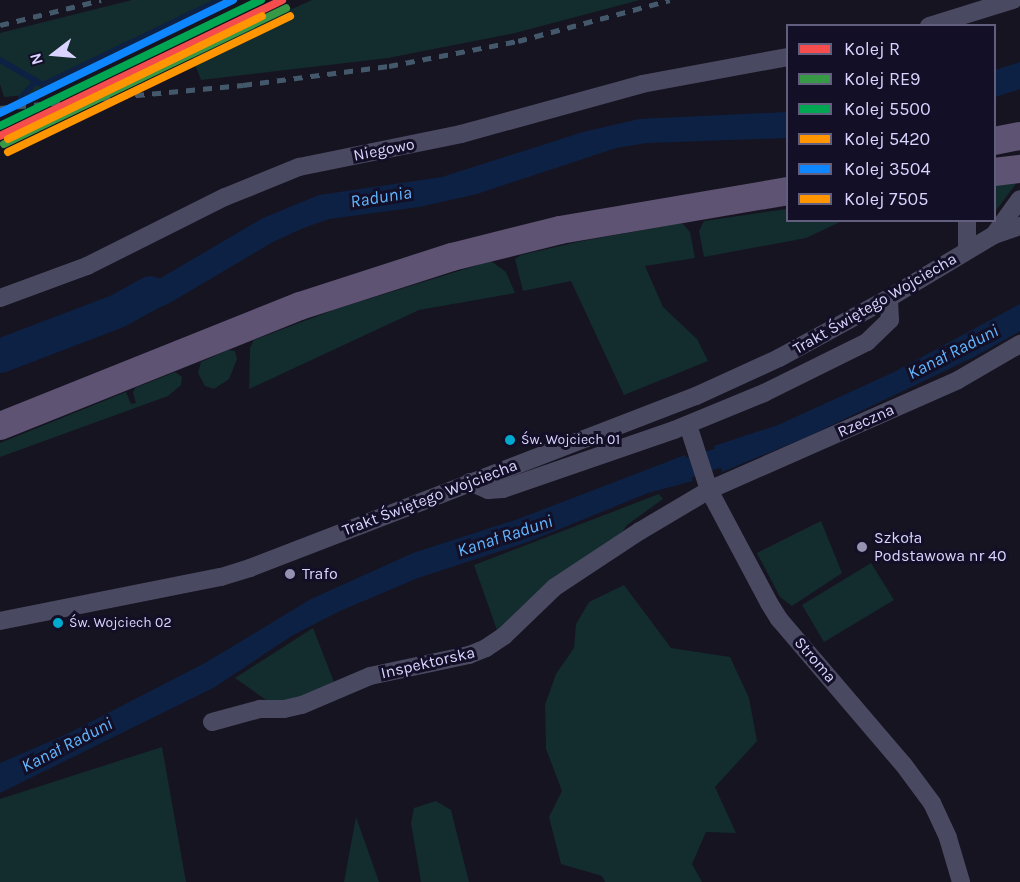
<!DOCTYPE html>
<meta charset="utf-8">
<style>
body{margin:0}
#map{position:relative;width:1020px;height:882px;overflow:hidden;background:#161421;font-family:Karla,sans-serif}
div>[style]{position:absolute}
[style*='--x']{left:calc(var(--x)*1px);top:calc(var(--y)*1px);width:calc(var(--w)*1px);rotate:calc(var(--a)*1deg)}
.green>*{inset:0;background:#132c2d}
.water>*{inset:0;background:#0d2144}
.stream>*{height:6px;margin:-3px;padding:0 3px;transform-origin:3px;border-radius:3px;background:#0d2144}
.canal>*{height:20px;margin:-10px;padding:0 10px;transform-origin:10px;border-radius:10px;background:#0d2144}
.river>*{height:34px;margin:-17px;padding:0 17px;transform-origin:17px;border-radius:17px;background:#0d2144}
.minor>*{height:18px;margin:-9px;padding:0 9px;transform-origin:9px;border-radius:9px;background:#4a4962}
.primary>*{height:28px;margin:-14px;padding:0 14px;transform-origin:14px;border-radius:14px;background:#5e5373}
.rail>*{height:4.5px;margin-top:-2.25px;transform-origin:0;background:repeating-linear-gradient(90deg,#43596b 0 9px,transparent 0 17px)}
.rail-1>*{height:8px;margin:-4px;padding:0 4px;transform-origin:4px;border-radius:4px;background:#f54d4d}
.rail-2>*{height:8px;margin:-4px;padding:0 4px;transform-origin:4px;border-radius:4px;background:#379946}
.rail-3>*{height:8px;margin:-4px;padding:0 4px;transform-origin:4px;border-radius:4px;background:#00a651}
.rail-4>*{height:8px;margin:-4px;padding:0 4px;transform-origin:4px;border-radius:4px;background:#ff9500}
.rail-5>*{height:8px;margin:-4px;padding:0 4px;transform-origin:4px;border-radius:4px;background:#0d86ff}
.rail-6>*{height:8px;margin:-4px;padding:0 4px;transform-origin:4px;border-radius:4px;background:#ff9500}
.dots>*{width:16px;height:16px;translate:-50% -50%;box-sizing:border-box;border:3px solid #130f26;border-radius:50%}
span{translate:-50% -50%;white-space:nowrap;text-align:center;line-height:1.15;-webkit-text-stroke:6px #130f26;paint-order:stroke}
.bus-label{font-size:14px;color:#d9d4ff}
.left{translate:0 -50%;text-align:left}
.street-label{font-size:16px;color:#d9d4ff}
.poi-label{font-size:16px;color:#d9d4ff}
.water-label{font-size:18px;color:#62b6ff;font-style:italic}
.legend{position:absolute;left:786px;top:24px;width:210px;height:198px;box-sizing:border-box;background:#130f26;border:2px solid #625e7d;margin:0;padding:8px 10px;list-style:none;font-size:18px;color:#d9d4ff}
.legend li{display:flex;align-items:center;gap:12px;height:30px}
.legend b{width:30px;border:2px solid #625e7d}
.north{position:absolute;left:24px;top:24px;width:60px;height:60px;-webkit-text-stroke:4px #130f26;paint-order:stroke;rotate:254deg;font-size:16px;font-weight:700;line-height:24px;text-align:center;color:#d9d4ff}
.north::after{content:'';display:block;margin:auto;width:21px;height:27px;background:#d9d4ff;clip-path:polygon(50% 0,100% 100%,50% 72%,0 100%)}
</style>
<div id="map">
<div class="green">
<div style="clip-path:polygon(132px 0,232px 0,38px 94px,4px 97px,0 84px,0 33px)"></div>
<div style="clip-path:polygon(312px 0,640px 0,515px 33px,388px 58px,201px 80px,191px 54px)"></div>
<div style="clip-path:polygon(1018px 181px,995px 212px,995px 185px)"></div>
<div style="clip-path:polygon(787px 209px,788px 220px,842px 221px,806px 238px,704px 257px,699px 231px,704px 221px)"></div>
<div style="clip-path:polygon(682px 223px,690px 232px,695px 258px,645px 266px,663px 307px,697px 339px,708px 361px,624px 395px,571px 281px,523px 291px,515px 259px,521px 255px,582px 241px)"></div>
<div style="clip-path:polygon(491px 261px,506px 272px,515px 293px,419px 310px,249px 389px,250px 348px,254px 340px,336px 309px)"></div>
<div style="clip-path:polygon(228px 350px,235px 351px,237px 359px,229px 379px,214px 389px,205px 386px,198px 373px,201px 362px)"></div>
<div style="clip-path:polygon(175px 372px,182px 377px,181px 385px,168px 396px,0 457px,0 443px,126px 392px,131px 404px,136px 403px,133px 393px,135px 388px)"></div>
<div style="clip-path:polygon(659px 494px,663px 499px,627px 525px,623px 531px,498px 633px,474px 565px)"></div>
<div style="clip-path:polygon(821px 521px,842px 573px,792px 606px,780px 597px,757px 553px)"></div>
<div style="clip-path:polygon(871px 563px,894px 600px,824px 642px,802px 605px)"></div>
<div style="clip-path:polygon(624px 585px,671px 648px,730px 657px,749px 698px,757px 741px,715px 787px,736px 833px,706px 832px,692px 864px,702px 882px,605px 882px,602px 876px,561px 864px,549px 817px,562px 791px,546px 749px,545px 705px,556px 674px,574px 648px,576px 624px,589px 602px)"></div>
<div style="clip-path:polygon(313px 628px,334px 682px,305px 697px,269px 702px,235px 678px)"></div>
<div style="clip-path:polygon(162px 747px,186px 882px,0 882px,0 799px)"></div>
<div style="clip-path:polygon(436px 801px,451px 810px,469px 882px,421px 882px,411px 823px,414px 808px)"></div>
<div style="clip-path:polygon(356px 817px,379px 882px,344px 882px)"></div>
</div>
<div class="water">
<div style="clip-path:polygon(1020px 62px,1020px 89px,995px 97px,995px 70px)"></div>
<div style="clip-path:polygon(787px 112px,787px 138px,647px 143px,616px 148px,477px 194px,419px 207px,329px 219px,301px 229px,273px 242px,168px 304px,112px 326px,105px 304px,159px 279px,263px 218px,319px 195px,442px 177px,583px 132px,639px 119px)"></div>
<div style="clip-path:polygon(1020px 304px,1020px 331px,974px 357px,809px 436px,722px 472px,714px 446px,778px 425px,894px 372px)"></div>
<div style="clip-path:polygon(93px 309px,100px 331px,0 370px,0 344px)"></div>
<div style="clip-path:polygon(685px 455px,693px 481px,648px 493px,528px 542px,418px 578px,340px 611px,293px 635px,215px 687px,0 793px,0 763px,67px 734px,205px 663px,311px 599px,413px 553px,518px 519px)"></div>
</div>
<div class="stream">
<div style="--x:0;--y:60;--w:50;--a:30.2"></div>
<div style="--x:43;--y:85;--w:196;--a:-25.7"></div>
<div style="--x:21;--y:98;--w:23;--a:-49"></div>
</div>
<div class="canal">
<div style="--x:664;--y:476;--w:82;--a:-18.4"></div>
</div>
<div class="river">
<div style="--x:0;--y:356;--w:126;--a:-20.9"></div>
<div style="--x:118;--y:311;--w:37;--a:-29"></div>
</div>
<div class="minor">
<div style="--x:929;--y:26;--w:88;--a:-17.2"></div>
<div style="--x:967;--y:220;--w:30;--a:90"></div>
<div style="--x:994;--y:235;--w:44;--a:-54.2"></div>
<div style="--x:0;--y:298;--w:93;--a:-20.2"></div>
<div style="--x:87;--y:266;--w:154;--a:-26.6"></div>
<div style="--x:225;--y:197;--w:80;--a:-22.1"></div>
<div style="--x:299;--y:167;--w:165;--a:-11.5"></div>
<div style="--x:461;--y:134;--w:188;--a:-15.4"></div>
<div style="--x:642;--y:84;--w:148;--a:-10.5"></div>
<div style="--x:688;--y:425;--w:68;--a:72.1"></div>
<div style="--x:709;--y:490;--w:128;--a:62"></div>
<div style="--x:769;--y:603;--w:19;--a:58"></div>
<div style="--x:779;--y:619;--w:191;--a:49.5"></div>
<div style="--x:903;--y:764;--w:49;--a:53.4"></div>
<div style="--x:932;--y:803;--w:38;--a:65"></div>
<div style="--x:948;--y:838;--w:46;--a:73.5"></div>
<div style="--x:470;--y:482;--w:20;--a:24"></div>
<div style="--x:488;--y:490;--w:15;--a:-4"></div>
<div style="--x:503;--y:489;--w:181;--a:-19"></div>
<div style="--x:674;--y:430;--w:97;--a:-22.3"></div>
<div style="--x:764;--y:393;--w:115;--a:-26.3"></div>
<div style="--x:867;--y:342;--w:32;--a:-44"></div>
<div style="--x:890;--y:320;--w:22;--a:-93"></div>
<div style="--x:0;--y:621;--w:225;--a:-11.3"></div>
<div style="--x:221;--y:577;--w:30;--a:-17"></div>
<div style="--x:250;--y:568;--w:478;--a:-21.1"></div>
<div style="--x:696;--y:396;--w:91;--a:-24.6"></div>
<div style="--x:779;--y:358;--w:125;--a:-28.6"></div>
<div style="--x:889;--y:298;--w:122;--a:-31"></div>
<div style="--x:994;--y:235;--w:28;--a:-19"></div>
<div style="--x:212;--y:722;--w:50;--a:-15.2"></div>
<div style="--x:260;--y:709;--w:24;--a:0"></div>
<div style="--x:284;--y:709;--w:18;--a:-13"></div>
<div style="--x:302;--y:705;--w:74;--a:-23.1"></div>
<div style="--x:370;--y:676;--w:101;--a:-12"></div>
<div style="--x:469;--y:655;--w:18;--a:-22"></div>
<div style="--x:486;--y:648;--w:22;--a:-34"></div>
<div style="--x:504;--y:636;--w:71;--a:-43.9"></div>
<div style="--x:555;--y:587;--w:102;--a:-33.4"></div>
<div style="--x:640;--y:531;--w:80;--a:-30.7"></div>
<div style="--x:709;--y:490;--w:272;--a:-23.8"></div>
<div style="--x:958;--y:380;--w:72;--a:-30.1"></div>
</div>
<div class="primary">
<div style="--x:994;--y:141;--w:26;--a:-11"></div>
<div style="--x:994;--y:172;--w:26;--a:-7"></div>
<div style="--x:0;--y:426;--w:323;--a:-21.8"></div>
<div style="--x:300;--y:306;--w:160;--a:-17.9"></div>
<div style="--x:452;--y:257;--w:111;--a:-14"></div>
<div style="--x:560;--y:230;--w:231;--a:-9.7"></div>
</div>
<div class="rail">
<div style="--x:0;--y:25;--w:104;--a:-13.9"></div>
<div style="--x:0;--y:108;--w:244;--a:-5.4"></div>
<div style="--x:243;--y:85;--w:147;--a:-7.4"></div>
<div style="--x:389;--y:66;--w:131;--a:-11"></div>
<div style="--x:518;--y:41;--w:157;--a:-15.1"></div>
</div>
<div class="rail-1">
<div style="--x:0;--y:136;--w:313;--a:-25.7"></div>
</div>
<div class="rail-2">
<div style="--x:4;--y:144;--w:313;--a:-25.7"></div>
</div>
<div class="rail-3">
<div style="--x:0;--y:126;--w:290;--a:-25.8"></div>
</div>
<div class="rail-4">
<div style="--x:8;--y:152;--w:313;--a:-25.7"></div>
</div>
<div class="rail-5">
<div style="--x:0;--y:113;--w:259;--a:-25.9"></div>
</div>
<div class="rail-6">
<div style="--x:8;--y:139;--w:282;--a:-25.8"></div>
</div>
<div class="dots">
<div style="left:510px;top:440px;background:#00a9ce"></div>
<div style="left:862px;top:547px;background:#9591b1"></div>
<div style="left:290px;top:574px;background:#9591b1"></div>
<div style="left:58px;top:623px;background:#00a9ce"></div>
</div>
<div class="bus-label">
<span class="left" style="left:521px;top:440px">Św. Wojciech 01</span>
<span class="left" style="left:69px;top:623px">Św. Wojciech 02</span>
</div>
<div class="street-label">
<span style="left:384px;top:150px;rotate:-11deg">Niegowo</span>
<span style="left:875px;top:304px;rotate:-30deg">Trakt Świętego Wojciecha</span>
<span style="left:866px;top:421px;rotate:-24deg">Rzeczna</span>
<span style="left:430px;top:498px;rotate:-21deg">Trakt Świętego Wojciecha</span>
<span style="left:815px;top:660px;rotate:49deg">Stroma</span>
<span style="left:428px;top:663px;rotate:-13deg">Inspektorska</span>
</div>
<div class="poi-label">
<span class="left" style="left:874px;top:547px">Szkoła<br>Podstawowa nr 40</span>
<span class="left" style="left:302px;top:574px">Trafo</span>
</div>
<div class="water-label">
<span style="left:381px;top:197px;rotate:-9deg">Radunia</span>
<span style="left:953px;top:352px;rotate:-27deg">Kanał Raduni</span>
<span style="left:505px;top:536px;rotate:-18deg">Kanał Raduni</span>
<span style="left:67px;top:745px;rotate:-27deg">Kanał Raduni</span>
</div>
<ul class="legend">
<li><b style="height:8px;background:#f54d4d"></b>Kolej R</li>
<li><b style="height:8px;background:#379946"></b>Kolej RE9</li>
<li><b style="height:8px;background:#00a651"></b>Kolej 5500</li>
<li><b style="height:8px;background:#ff9500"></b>Kolej 5420</li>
<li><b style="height:8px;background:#0d86ff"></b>Kolej 3504</li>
<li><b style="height:8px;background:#ff9500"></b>Kolej 7505</li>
</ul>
<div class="north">N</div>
</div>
